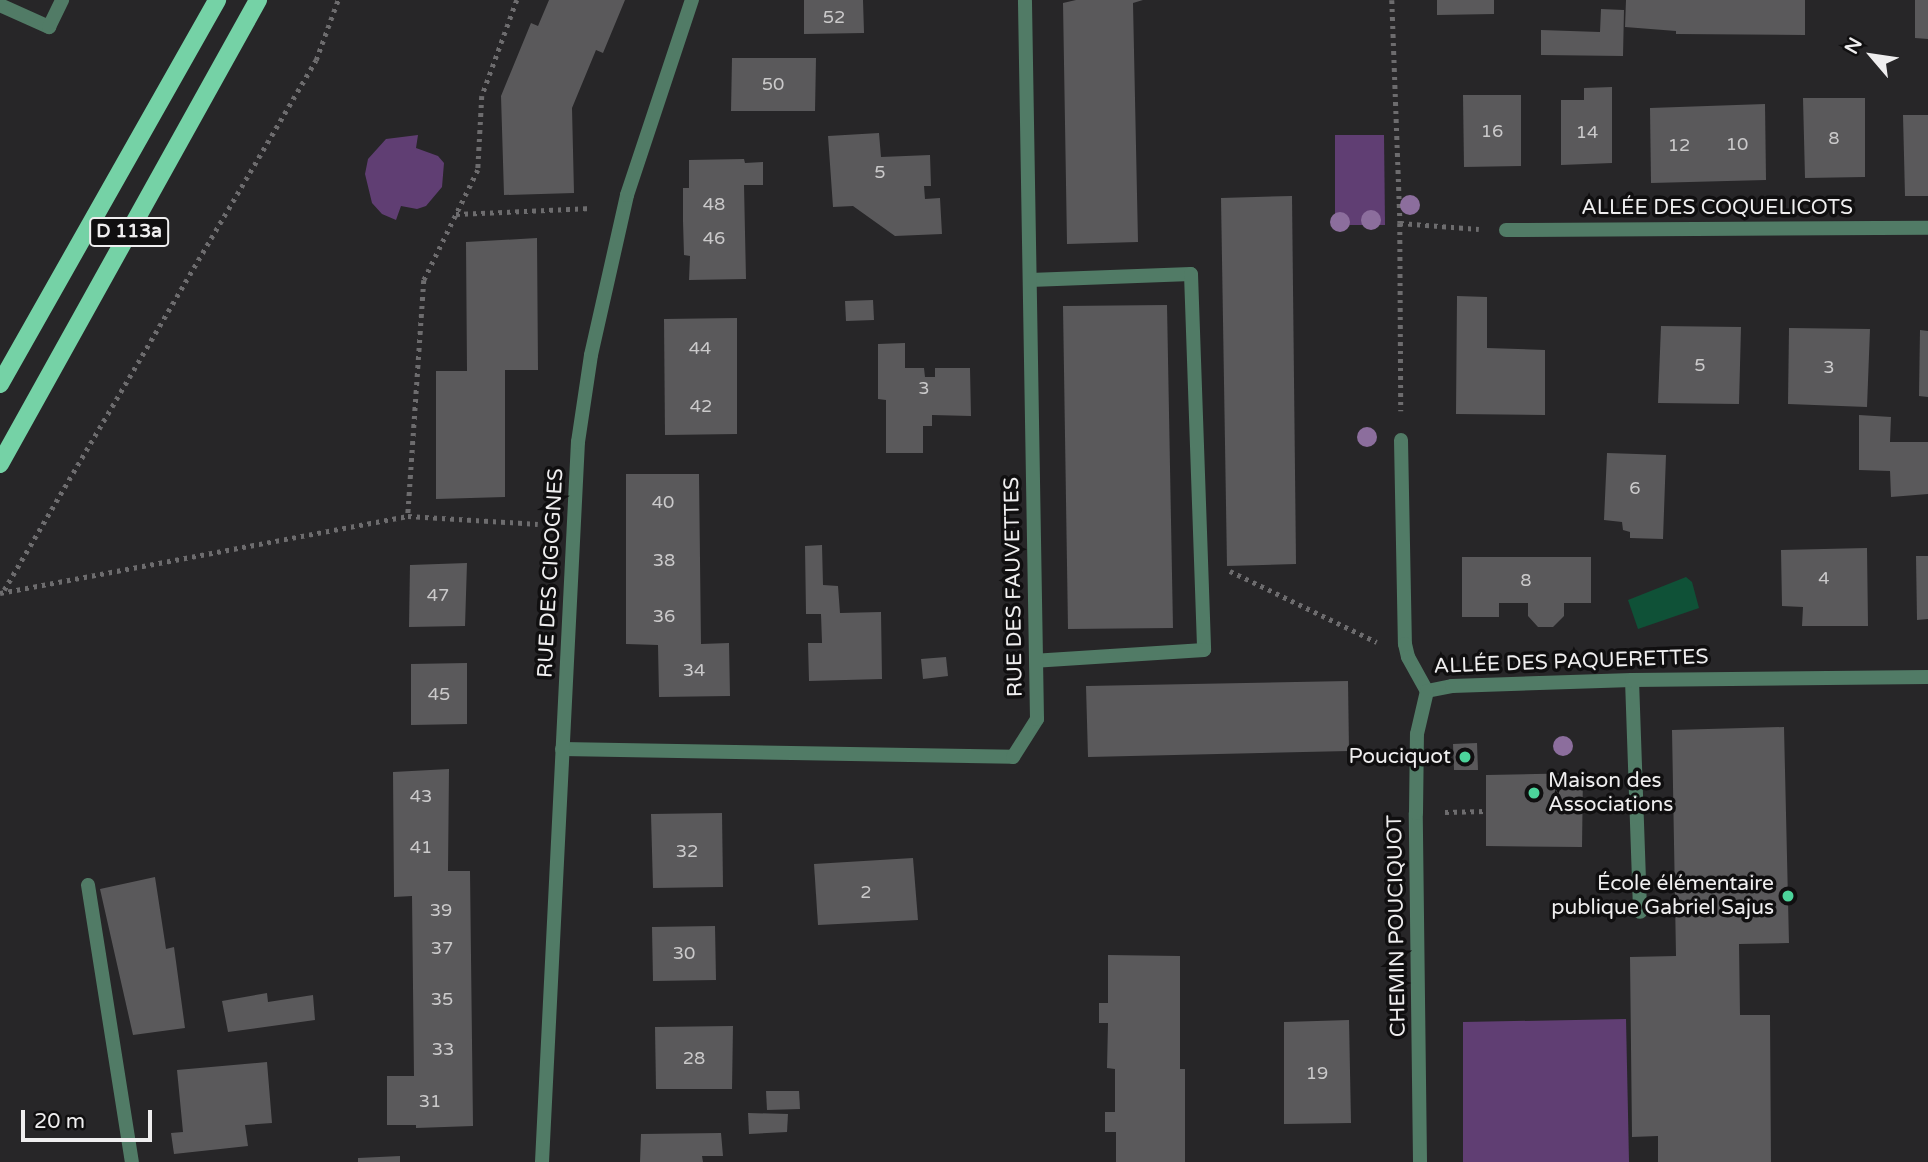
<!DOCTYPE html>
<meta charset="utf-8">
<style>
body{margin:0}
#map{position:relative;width:1928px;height:1162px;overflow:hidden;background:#272628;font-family:"Varela Round",sans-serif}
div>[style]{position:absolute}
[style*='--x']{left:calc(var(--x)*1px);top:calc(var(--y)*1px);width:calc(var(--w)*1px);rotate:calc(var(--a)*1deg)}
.green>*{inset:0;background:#603e73}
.water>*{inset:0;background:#0f5137}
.building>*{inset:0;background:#5a595b}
.path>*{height:4.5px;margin-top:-2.25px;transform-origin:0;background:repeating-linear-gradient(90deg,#6d6c6e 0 3.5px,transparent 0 8.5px)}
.service>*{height:14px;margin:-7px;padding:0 7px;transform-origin:7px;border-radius:7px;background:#517b66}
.minor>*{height:14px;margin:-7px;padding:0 7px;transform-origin:7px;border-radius:7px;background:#517b66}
.primary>*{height:18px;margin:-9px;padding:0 9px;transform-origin:9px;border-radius:9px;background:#75d2a6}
.trees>*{width:20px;height:20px;margin:-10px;border-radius:50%;background:#8c6e9d}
.dots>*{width:19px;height:19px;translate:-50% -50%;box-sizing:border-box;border:4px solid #100f10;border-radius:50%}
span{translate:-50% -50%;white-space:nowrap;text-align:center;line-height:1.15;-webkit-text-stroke:7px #100f10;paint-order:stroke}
.number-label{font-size:18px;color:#cac9ca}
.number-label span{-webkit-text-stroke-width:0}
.shield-label span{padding:2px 5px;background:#100f10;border:2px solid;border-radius:5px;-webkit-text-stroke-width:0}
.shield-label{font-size:19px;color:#efeeef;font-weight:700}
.street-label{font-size:21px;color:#efeeef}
.poi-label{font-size:21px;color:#efeeef}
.right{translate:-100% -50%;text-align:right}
.left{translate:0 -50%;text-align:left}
.north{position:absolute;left:1837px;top:21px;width:70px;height:70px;-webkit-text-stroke:5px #100f10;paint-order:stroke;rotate:299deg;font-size:19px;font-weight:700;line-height:28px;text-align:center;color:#efeeef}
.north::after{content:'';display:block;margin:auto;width:24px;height:32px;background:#efeeef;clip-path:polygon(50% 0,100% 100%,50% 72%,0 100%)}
.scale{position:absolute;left:21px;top:1110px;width:131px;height:32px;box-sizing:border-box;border:4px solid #efeeef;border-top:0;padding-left:9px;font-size:21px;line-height:24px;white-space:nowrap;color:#efeeef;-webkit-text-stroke:5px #100f10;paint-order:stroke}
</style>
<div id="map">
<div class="green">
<div style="clip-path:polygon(418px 135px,416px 148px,438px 156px,444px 163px,442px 187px,426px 206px,417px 209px,401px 206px,396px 220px,382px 214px,372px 203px,365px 174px,368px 159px,386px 139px)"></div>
<div style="clip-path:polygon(1335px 135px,1384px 135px,1385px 225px,1335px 225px)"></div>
<div style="clip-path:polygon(1626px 1019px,1629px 1162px,1463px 1162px,1463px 1022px)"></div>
</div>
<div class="water">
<div style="clip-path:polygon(1686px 577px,1692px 582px,1699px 608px,1638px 629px,1628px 600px)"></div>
</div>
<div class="building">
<div style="clip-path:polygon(549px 0,625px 0,603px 53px,596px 50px,572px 108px,574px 193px,504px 195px,501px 96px,531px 23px,538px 26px)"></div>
<div style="clip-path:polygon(804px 0,863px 0,864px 33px,804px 34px)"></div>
<div style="clip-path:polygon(1076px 0,1143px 0,1133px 3px,1138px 242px,1067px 244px,1063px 3px)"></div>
<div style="clip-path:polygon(1437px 0,1494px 0,1494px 14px,1437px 15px)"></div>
<div style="clip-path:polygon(1626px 0,1805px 0,1805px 35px,1676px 34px,1676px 31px,1625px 27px)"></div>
<div style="clip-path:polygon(1915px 0,1928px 0,1928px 39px,1915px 38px)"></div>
<div style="clip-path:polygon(1601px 9px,1624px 10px,1623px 56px,1541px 55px,1541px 30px,1600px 32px)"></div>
<div style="clip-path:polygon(732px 58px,816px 58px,815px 111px,731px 111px)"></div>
<div style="clip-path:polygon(1612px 87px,1612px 163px,1561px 165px,1561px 100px,1584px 100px,1584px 88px)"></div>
<div style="clip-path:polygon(1463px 95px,1521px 95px,1521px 166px,1464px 167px)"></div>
<div style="clip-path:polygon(1803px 98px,1865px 98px,1865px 177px,1805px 178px)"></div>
<div style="clip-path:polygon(1765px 104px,1766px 180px,1651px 183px,1650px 108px)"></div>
<div style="clip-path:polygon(1903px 115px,1928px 115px,1928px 196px,1905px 196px)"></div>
<div style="clip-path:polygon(879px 133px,881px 157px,930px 155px,931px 186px,924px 186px,925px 199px,940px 198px,942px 234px,895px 236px,853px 206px,833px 207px,828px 136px)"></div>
<div style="clip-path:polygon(744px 159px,745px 163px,763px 162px,763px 185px,744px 185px,746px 279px,689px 280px,690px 256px,684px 255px,683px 221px,683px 188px,689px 188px,689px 160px)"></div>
<div style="clip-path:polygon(1292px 196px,1296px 564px,1227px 566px,1221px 198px)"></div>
<div style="clip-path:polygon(537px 238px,538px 370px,505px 370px,505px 497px,436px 499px,436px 371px,467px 371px,466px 242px)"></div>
<div style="clip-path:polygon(1457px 296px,1487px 297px,1487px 348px,1545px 350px,1545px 415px,1456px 414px)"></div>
<div style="clip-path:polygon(873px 300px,874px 320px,846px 321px,845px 301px)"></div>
<div style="clip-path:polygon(1167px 305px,1173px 628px,1068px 629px,1063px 306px)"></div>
<div style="clip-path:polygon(737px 318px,737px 434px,665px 435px,664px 319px)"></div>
<div style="clip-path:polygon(1661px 326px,1741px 327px,1739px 404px,1658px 403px)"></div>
<div style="clip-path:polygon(1789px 328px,1870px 329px,1867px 407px,1788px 404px)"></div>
<div style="clip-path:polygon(1920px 330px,1928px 331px,1928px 397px,1919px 396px)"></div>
<div style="clip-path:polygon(905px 343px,905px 368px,924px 368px,925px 377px,935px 377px,935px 368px,970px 368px,971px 416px,932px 415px,932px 426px,923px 426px,923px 453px,886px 453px,886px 400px,878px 399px,878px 344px)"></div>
<div style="clip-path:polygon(1859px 415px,1891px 417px,1890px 442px,1928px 442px,1928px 494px,1891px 497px,1890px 471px,1859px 470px)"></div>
<div style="clip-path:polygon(1607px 453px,1666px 455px,1663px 539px,1630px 538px,1630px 532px,1623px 530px,1622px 522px,1604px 520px)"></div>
<div style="clip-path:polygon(626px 474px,699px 474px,701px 644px,729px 643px,730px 696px,659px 697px,658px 645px,626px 644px)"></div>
<div style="clip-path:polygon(822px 545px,823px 585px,838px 586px,840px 613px,881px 612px,882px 679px,809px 681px,808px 643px,822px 643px,821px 614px,806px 614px,805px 546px)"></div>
<div style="clip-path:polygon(1867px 548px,1868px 626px,1802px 626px,1803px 607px,1782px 606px,1781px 550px)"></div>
<div style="clip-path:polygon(1916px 556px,1928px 556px,1928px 619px,1917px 620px)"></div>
<div style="clip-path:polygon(1462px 557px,1591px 557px,1591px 603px,1564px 603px,1564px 616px,1553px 627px,1538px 627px,1528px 616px,1528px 603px,1499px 603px,1499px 617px,1462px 617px)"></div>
<div style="clip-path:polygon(467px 563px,465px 626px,409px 627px,410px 565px)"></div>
<div style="clip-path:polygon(946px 657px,948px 676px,923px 679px,921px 659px)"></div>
<div style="clip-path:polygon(467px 663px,467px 724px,411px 725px,411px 664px)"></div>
<div style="clip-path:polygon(1348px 681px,1349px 751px,1088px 757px,1086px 686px)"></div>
<div style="clip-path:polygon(1784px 727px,1789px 943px,1739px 944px,1740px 1015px,1770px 1015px,1771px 1162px,1658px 1162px,1658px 1136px,1632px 1137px,1630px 957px,1676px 956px,1672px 730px)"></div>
<div style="clip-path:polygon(1477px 743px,1478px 770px,1454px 770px,1453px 744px)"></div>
<div style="clip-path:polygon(449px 769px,448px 871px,470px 871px,473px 1126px,416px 1128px,416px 1125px,387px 1125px,387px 1076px,414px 1076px,412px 896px,394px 897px,393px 772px)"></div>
<div style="clip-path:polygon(1583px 773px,1582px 847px,1486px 846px,1486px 775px)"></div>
<div style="clip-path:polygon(722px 813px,723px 887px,653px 888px,651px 814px)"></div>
<div style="clip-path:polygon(913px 858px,918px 920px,818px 925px,814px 864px)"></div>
<div style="clip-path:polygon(155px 877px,166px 949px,174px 947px,185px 1028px,133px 1035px,100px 889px)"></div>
<div style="clip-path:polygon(715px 926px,716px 980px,653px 981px,652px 927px)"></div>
<div style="clip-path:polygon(1108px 955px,1180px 956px,1180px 1069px,1185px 1069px,1185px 1162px,1116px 1162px,1116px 1132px,1105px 1132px,1105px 1112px,1115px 1112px,1115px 1069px,1107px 1068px,1108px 1023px,1099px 1023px,1099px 1003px,1108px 1003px)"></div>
<div style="clip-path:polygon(267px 993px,268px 1002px,313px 995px,315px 1020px,228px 1032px,222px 1001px)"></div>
<div style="clip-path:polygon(1349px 1020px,1351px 1123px,1284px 1124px,1284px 1022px)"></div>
<div style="clip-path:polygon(733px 1026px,732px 1089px,656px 1089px,655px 1027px)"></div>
<div style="clip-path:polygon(267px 1062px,272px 1123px,245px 1125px,248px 1146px,174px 1154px,171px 1133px,183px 1132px,177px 1070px)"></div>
<div style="clip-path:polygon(766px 1091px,799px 1091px,800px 1109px,767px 1110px)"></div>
<div style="clip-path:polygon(748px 1113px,788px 1114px,787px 1132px,749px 1134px)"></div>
<div style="clip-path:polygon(721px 1133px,723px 1156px,702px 1156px,703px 1162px,640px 1162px,641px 1134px)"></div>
<div style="clip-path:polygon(400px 1156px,400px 1162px,358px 1162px,358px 1158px)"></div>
</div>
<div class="path">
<div style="--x:517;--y:0;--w:102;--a:110"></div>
<div style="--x:482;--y:96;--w:74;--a:93.1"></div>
<div style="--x:478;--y:170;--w:123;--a:116.1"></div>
<div style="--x:424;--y:280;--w:237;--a:93.9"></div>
<div style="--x:408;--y:516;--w:130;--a:3.5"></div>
<div style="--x:1392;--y:0;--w:223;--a:87.9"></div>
<div style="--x:1400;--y:223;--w:188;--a:89.7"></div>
<div style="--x:456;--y:214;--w:136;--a:-2.5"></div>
<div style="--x:1400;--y:223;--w:79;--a:4.3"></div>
<div style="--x:1230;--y:571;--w:163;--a:25.8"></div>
<div style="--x:4;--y:590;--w:615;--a:-59.52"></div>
<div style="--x:316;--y:60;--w:64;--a:-69.9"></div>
<div style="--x:0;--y:593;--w:415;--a:-10.7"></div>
<div style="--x:1445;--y:812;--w:41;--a:-1.4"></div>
</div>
<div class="service">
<div style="--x:0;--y:5;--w:54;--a:24.2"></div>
<div style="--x:49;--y:27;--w:30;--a:-64"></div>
<div style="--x:1030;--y:280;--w:161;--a:-2.1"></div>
<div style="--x:1191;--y:274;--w:376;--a:88"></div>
<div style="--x:1204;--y:650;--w:168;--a:176.3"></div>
<div style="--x:1632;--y:680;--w:232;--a:88"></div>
</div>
<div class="minor">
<div style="--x:1506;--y:230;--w:422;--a:-0.3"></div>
<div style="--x:1401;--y:440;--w:204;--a:88.9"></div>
<div style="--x:1405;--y:644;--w:13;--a:77"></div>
<div style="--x:1408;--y:657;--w:39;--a:61"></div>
<div style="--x:1427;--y:691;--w:25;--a:-11"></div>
<div style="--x:1452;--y:686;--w:180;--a:-1.9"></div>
<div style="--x:1632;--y:680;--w:296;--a:-0.6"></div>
<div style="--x:562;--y:749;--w:451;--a:1"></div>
<div style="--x:1013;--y:757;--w:45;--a:-57.7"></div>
<div style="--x:1037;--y:719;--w:719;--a:-90.96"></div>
<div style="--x:88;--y:885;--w:280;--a:81"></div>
<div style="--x:542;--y:1162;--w:721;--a:-87.14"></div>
<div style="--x:578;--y:442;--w:88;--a:-81.5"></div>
<div style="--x:591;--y:355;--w:164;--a:-77.3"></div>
<div style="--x:627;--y:195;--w:206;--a:-71.6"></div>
<div style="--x:1420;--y:1162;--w:349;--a:-90.7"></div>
<div style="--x:1416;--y:813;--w:79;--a:-89.3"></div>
<div style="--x:1417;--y:734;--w:44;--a:-76.9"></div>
</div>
<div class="primary">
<div style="--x:0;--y:384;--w:441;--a:-60.5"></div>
<div style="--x:0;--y:464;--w:531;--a:-60.92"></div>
</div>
<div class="trees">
<div style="left:1410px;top:205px"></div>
<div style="left:1371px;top:220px"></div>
<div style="left:1340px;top:222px"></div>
<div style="left:1367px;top:437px"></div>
<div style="left:1563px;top:746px"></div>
</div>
<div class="dots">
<div style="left:1465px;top:757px;background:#4cd49b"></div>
<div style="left:1534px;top:793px;background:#4cd49b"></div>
<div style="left:1788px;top:896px;background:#4cd49b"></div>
</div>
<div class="number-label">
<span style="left:834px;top:17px">52</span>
<span style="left:773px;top:84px">50</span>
<span style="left:1492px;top:131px">16</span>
<span style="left:1587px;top:132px">14</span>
<span style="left:1834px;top:138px">8</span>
<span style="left:1737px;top:144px">10</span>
<span style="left:1679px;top:145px">12</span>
<span style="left:880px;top:172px">5</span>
<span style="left:714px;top:204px">48</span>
<span style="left:714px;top:238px">46</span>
<span style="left:700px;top:348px">44</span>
<span style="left:1700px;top:365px">5</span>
<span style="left:1829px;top:367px">3</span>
<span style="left:924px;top:388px">3</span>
<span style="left:701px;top:406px">42</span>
<span style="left:1635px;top:488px">6</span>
<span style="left:663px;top:502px">40</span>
<span style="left:664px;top:560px">38</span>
<span style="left:1824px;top:578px">4</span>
<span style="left:1526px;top:580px">8</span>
<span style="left:438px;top:595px">47</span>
<span style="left:664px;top:616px">36</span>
<span style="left:694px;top:670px">34</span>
<span style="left:439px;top:694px">45</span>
<span style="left:421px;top:796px">43</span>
<span style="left:421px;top:847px">41</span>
<span style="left:687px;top:851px">32</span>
<span style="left:866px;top:892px">2</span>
<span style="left:441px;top:910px">39</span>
<span style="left:442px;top:948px">37</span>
<span style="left:684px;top:953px">30</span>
<span style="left:442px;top:999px">35</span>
<span style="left:443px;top:1049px">33</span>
<span style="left:694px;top:1058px">28</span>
<span style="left:1317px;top:1073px">19</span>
<span style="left:430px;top:1101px">31</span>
</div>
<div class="shield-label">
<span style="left:129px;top:232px">D 113a</span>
</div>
<div class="street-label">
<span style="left:1717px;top:208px">ALLÉE DES COQUELICOTS</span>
<span style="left:551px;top:573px;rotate:-87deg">RUE DES CIGOGNES</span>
<span style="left:1014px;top:587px;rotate:-91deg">RUE DES FAUVETTES</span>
<span style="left:1571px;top:662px;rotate:-2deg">ALLÉE DES PAQUERETTES</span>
<span style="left:1397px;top:926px;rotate:-91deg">CHEMIN POUCIQUOT</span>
</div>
<div class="poi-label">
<span class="right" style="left:1451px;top:757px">Pouciquot</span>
<span class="left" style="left:1548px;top:793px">Maison des<br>Associations</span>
<span class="right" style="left:1774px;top:896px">École élémentaire<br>publique Gabriel Sajus</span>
</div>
<div class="north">N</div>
<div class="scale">20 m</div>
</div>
